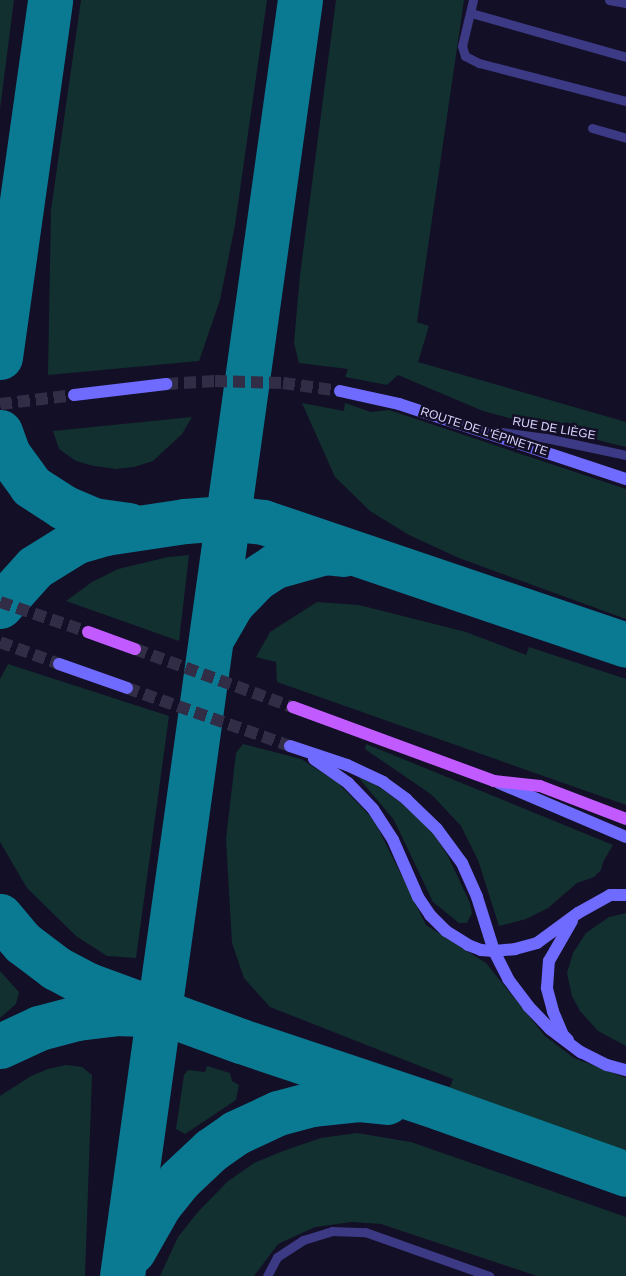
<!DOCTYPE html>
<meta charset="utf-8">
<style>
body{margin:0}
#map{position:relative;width:626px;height:1276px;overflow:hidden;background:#130f26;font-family:Helvetica,sans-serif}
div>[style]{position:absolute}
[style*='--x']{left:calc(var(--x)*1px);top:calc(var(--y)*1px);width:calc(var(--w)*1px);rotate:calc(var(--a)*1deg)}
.green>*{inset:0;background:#12302f}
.taxiway>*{height:45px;margin:-22.5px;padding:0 22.5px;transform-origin:22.5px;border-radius:22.5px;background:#0a7a92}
.secondary-tunnel>*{height:12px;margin-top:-6px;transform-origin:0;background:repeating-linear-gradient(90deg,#312d47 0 12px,transparent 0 18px)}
.primary-tunnel>*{height:12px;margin-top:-6px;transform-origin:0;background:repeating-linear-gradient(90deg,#312d47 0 12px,transparent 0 18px)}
.lane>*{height:9px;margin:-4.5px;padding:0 4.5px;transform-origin:4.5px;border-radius:4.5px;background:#3d3a85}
.secondary>*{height:12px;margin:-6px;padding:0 6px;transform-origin:6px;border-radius:6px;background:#6f6bff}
.primary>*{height:12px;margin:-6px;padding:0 6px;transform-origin:6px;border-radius:6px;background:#c25bff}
span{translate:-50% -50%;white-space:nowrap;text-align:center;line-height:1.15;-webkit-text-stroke:5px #130f26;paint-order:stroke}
.street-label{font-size:12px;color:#d9d4ff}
</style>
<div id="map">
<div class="green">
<div style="clip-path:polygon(0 0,14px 0,0 109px)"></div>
<div style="clip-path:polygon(81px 0,267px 0,235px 225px,220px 300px,199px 361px,48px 375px,51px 210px)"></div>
<div style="clip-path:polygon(336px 0,464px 0,417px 322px,429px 326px,418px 362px,626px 422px,626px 447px,573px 434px,576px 425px,565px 422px,560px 432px,483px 411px,398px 375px,387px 385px,345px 377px,348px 369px,299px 363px,294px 343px,300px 275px)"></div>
<div style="clip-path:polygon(302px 403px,344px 411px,345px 403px,371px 412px,389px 410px,626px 489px,626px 619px,459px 558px,409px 535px,370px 511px,335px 477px)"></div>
<div style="clip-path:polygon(192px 417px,182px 434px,153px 461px,134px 467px,116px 469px,94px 466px,76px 461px,59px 449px,53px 431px)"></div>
<div style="clip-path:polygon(189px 555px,179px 641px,66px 601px,92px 582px,118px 569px,168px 557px)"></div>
<div style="clip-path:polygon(317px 602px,359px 605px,466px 632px,526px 655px,529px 647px,626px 679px,626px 805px,277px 682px,276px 662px,256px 657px,270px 632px)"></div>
<div style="clip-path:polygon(8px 664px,169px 716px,136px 958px,107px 956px,76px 936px,27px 888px,0 842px,0 679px)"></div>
<div style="clip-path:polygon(243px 744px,301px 759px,338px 783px,374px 820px,426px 925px,486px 963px,545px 1036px,574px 1058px,626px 1078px,626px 1153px,460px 1114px,450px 1087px,453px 1079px,270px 1007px,244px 978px,232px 943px,226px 839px,236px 753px)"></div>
<div style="clip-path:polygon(366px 744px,398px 757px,613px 845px,603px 862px,601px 870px,594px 877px,577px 883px,548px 908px,526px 919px,499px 926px,478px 860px,461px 826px,432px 795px,365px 749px)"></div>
<div style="clip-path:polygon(358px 777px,376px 785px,404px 805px,431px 830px,448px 856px,470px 903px,472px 913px,467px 923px,459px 923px,433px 902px,394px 820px)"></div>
<div style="clip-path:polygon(626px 913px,626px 1046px,598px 1031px,580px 1011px,572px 996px,567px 973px,573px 953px,586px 933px,609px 917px)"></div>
<div style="clip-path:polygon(0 971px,19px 992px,16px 1004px,0 1018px)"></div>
<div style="clip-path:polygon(66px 1065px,82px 1067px,92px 1075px,85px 1276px,0 1276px,0 1096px,31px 1076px,48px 1069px)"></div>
<div style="clip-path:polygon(207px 1066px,230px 1073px,232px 1081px,239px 1085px,236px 1100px,185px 1134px,176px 1129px,184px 1075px,188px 1070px,205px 1072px)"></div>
<div style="clip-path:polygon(357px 1133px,411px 1142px,626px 1217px,626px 1276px,537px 1276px,381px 1224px,352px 1222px,315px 1227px,278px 1244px,254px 1276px,160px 1276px,178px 1237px,197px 1213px,227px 1182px,254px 1163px,283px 1151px,321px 1138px)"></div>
</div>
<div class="taxiway">
<div style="--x:0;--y:357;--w:360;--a:-82"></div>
<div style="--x:0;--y:432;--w:23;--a:70"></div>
<div style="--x:8;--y:454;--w:39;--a:54"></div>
<div style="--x:31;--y:486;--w:38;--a:33"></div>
<div style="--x:63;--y:507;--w:33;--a:23"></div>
<div style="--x:93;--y:520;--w:36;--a:8"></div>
<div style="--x:0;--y:606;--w:52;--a:-48.1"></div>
<div style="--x:35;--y:567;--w:49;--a:-31.8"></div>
<div style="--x:77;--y:541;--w:29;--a:-16"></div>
<div style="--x:105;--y:533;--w:81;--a:-8.5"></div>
<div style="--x:185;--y:521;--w:41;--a:-4.2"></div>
<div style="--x:226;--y:518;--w:37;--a:6"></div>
<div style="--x:263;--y:522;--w:383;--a:18.7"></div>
<div style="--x:214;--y:634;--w:36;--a:-60"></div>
<div style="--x:232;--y:603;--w:33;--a:-46"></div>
<div style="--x:255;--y:579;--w:24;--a:-33"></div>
<div style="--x:275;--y:566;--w:52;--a:-15.6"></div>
<div style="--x:325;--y:552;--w:18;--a:6"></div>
<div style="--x:0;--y:916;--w:35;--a:50"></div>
<div style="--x:23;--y:943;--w:41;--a:37.1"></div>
<div style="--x:56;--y:968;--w:36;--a:28"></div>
<div style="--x:88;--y:985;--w:163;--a:20.1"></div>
<div style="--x:241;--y:1041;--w:211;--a:18.5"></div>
<div style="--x:441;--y:1108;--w:196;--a:19.6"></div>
<div style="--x:0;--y:1046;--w:43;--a:-24.8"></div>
<div style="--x:39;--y:1028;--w:39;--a:-15"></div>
<div style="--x:77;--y:1018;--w:38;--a:-7"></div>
<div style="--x:115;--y:1013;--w:30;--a:2"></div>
<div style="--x:133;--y:1251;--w:53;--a:-60.5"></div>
<div style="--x:159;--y:1205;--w:32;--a:-51"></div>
<div style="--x:179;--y:1180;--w:44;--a:-43.2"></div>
<div style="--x:211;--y:1150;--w:29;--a:-35"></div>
<div style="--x:235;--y:1133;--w:47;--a:-24.9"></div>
<div style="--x:278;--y:1113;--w:34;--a:-15"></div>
<div style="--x:311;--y:1104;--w:48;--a:-5.9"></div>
<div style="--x:359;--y:1099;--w:28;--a:6"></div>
<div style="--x:122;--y:1276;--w:1288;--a:-82.06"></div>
</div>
<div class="secondary-tunnel">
<div style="--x:166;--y:384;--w:49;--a:-3.5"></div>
<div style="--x:215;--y:381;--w:68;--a:1.7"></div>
<div style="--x:283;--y:383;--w:58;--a:8"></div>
<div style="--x:0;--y:404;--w:75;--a:-6.9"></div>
<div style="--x:0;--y:642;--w:63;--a:20.4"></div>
<div style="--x:127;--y:688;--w:173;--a:19.6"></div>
</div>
<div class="primary-tunnel">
<div style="--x:0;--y:602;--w:93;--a:18.8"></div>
<div style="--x:135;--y:649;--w:168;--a:20.2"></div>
</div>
<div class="lane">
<div style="--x:473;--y:0;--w:47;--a:103.4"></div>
<div style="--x:462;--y:46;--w:10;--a:73"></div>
<div style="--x:465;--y:56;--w:16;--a:27"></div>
<div style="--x:479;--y:63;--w:152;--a:14.5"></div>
<div style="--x:609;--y:0;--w:17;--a:10"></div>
<div style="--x:471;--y:13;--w:161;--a:15.8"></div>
<div style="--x:592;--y:128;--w:35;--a:16"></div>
<div style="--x:495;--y:431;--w:51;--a:7.8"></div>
<div style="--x:546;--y:438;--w:82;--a:12"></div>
<div style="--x:267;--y:1276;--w:21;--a:-62"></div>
<div style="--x:277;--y:1257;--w:31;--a:-33"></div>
<div style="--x:303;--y:1240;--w:30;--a:-17"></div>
<div style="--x:332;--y:1231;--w:33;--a:2"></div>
<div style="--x:365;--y:1232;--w:132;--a:19.5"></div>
</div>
<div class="secondary">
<div style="--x:340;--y:391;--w:60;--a:12.4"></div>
<div style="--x:399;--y:404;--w:239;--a:18.3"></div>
<div style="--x:74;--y:395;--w:93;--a:-6.8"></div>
<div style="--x:59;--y:664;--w:72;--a:19.4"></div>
<div style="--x:290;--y:746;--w:60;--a:18.4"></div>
<div style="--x:347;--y:765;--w:40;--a:25"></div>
<div style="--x:383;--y:782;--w:29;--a:36"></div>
<div style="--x:406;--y:799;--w:43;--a:44.1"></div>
<div style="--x:437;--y:829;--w:42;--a:53.7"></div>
<div style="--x:462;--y:863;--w:37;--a:66"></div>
<div style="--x:477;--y:897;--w:57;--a:72.5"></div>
<div style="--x:494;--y:951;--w:31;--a:63"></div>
<div style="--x:508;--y:979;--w:34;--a:53"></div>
<div style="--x:528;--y:1006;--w:32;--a:46"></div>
<div style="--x:550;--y:1029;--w:39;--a:37"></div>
<div style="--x:581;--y:1052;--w:29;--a:27"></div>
<div style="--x:607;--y:1065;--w:20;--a:15"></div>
<div style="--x:314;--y:759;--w:42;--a:35.2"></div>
<div style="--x:348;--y:783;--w:36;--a:46"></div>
<div style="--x:373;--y:809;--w:37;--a:57"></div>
<div style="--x:393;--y:840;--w:62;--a:66.3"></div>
<div style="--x:418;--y:897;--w:22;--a:56"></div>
<div style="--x:430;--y:915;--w:23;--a:45"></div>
<div style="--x:446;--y:931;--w:26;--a:32"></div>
<div style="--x:468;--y:945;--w:14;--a:21"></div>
<div style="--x:481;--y:950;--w:13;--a:4"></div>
<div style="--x:494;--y:951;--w:21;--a:-5"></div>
<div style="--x:515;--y:949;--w:23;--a:-15"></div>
<div style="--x:537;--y:943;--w:51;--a:-36.2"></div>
<div style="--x:578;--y:913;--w:37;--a:-29"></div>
<div style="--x:610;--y:895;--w:16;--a:0"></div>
<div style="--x:499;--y:783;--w:138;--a:23"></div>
<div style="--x:568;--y:1040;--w:7;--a:-135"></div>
<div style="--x:563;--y:1035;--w:26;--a:-113"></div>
<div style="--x:553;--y:1011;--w:24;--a:-105"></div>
<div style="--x:547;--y:988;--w:27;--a:-86"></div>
<div style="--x:549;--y:961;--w:46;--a:-60.1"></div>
</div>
<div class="primary">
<div style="--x:88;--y:632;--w:50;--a:19.9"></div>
<div style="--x:293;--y:707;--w:214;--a:20.2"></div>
<div style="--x:494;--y:781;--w:46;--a:6.2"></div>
<div style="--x:540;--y:786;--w:92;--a:21"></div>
</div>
<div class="street-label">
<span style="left:554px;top:429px;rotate:10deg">RUE DE LIÈGE</span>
<span style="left:484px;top:432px;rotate:18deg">ROUTE DE L'ÉPINETTE</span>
</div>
</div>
